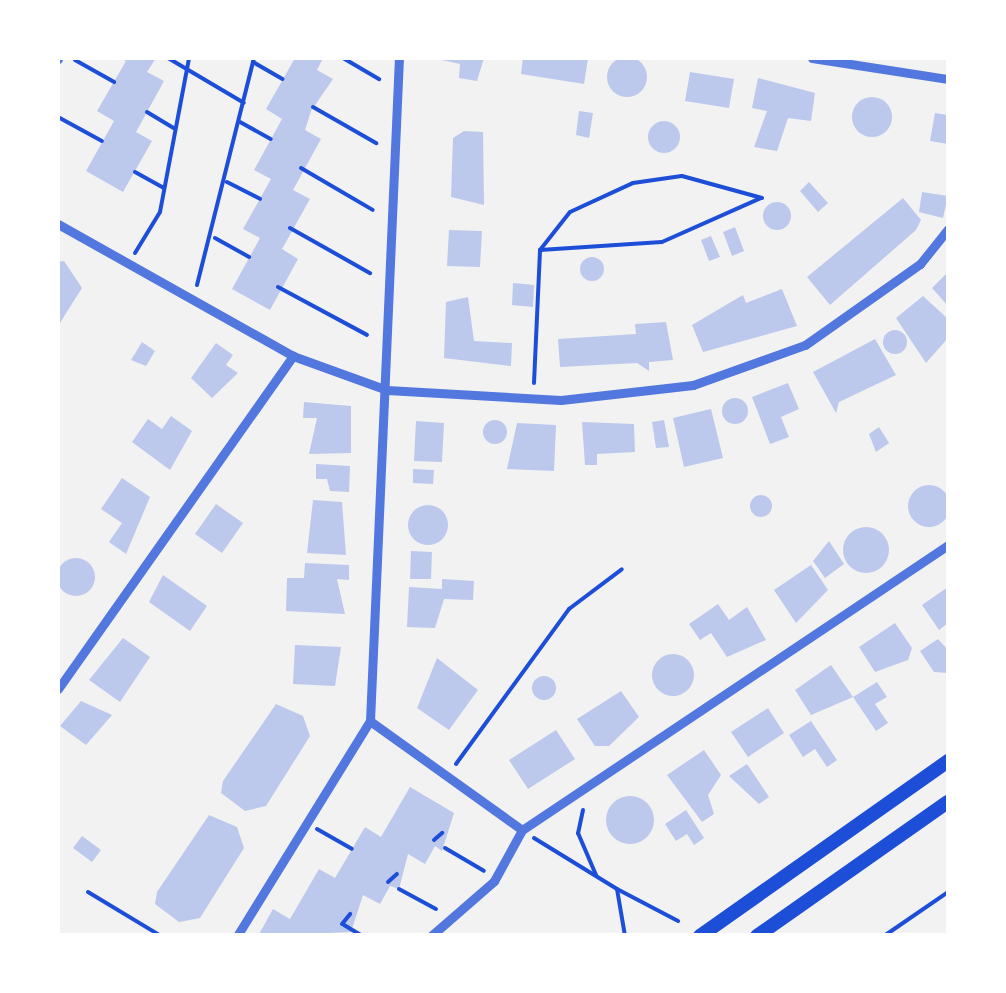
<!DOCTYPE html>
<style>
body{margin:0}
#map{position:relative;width:1006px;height:993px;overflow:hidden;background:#f2f2f2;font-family:Commissioner,sans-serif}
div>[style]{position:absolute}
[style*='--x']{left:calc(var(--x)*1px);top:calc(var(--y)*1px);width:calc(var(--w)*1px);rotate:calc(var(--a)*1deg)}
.building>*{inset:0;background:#bdc9ec}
.round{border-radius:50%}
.path>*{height:4px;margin:-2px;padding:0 2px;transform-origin:2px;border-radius:2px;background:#1d4ed8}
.minor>*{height:9px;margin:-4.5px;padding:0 4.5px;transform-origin:4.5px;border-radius:4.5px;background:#5277de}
.primary>*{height:14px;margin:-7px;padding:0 7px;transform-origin:7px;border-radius:7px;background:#1d4ed8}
span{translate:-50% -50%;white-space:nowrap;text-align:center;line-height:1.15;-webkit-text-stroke:8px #fff;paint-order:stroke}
.frame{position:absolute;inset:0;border:60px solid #fff;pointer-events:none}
</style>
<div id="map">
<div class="building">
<div class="round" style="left:607px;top:57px;width:40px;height:40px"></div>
<div style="clip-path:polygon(119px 58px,156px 58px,147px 72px,164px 81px,136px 132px,152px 141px,123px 192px,86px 171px,114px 121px,97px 111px,126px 61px)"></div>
<div style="clip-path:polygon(295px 58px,323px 58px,317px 70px,333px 79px,311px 111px,305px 130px,321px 139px,293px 190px,310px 199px,282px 249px,298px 259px,270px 310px,232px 289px,260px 238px,243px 229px,271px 179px,254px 170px,282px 119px,266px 109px)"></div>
<div style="clip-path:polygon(433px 58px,484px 58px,477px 81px,459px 78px,460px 64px)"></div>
<div style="clip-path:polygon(523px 58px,588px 58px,584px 84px,521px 74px)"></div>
<div style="clip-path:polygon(690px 72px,734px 79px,729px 108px,685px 101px)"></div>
<div style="clip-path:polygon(758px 78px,815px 93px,811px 121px,788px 118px,777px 151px,754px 147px,767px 111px,752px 108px)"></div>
<div class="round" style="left:852px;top:97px;width:40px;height:40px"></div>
<div style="clip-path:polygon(579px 111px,593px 113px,589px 138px,576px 135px)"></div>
<div style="clip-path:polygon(935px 113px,948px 115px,948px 144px,930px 141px)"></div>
<div class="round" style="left:648px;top:121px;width:32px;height:32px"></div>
<div style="clip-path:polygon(464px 131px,483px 132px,484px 205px,451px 197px,453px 138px)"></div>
<div style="clip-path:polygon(809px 182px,828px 203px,818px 212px,800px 191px)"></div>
<div style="clip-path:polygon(922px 192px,948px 196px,943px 218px,919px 212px)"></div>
<div style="clip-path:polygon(903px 198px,921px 220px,916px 230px,830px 305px,807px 277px)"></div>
<div class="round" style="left:763px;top:202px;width:28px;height:28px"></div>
<div style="clip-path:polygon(735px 227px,744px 251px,732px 256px,723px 232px)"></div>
<div style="clip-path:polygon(449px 230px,482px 231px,480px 267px,447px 266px)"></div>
<div style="clip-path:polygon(711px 236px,720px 257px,709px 261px,701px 240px)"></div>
<div class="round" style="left:580px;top:257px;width:24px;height:24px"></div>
<div style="clip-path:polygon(64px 261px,82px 288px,58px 326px,58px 262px)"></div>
<div style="clip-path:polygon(948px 272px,948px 306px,932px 288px)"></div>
<div style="clip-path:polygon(513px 283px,534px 285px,533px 307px,512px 305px)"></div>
<div style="clip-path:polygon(782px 289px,797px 326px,703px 352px,692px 325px,743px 295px,746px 303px)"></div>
<div style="clip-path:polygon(923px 296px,948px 319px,948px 338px,926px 363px,896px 318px)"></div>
<div style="clip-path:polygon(468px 297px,474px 341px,512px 343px,511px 366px,444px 358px,446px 302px)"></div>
<div style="clip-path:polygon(666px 322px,673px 360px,649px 362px,649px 371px,637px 363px,560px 367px,558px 339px,636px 334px,635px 324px)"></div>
<div class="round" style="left:883px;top:330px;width:24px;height:24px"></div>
<div style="clip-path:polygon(875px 339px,896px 375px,839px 402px,836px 413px,813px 372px)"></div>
<div style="clip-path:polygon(142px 342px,155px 351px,146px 366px,131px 360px)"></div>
<div style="clip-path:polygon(216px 343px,233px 355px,226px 365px,238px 373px,212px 398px,191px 378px)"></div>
<div style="clip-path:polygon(788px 383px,799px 409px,781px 417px,789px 437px,770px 444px,752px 397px)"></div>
<div class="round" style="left:722px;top:398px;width:26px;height:26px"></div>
<div style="clip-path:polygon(304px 402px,351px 406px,351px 453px,309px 454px,317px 418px,303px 418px)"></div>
<div style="clip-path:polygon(711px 409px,723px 458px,684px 467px,673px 418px)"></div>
<div style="clip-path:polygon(171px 416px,192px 431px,170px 470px,132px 442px,148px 419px,162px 429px)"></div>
<div style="clip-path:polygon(664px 420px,669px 447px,656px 448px,652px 422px)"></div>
<div class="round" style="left:483px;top:420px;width:24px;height:24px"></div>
<div style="clip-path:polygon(416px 421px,444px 423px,442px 462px,414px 461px)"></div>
<div style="clip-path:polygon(582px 422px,634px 424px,635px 452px,597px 454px,597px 465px,585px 465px)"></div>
<div style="clip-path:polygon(517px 423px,556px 425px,554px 471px,507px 469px)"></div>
<div style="clip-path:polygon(879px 427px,889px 443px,876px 452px,869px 434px)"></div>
<div style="clip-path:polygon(316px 464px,350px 466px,349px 492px,330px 491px,327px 479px,316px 479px)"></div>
<div style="clip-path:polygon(413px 469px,434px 470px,433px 484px,413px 483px)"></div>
<div style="clip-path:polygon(122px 478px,150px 497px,126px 554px,109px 542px,122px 523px,101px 509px)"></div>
<div class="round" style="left:908px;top:485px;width:42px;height:42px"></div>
<div class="round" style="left:750px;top:495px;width:22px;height:22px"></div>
<div style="clip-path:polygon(313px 500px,342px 502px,346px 555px,307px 553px)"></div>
<div style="clip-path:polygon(216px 504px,243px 523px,222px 553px,195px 534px)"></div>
<div class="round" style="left:408px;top:505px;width:40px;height:40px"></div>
<div class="round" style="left:843px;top:527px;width:46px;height:46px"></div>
<div style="clip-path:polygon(829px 541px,844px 564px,825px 578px,813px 561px)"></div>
<div style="clip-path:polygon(411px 551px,432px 552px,431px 579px,410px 579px)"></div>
<div class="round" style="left:57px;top:558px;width:38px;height:38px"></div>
<div style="clip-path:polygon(305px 563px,349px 565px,349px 580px,337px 579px,345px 614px,286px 611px,287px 578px,304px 578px)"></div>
<div style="clip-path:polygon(811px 565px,828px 590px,796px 623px,774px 590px)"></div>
<div style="clip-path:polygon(163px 575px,207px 606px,190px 631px,149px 602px)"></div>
<div style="clip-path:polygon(442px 579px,474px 581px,473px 600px,444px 599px,435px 628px,407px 627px,409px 587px,442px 589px)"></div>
<div style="clip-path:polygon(948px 587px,948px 623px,939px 630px,922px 605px)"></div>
<div style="clip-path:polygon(718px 604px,729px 620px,747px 607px,766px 640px,727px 657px,711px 633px,700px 640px,689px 624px)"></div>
<div style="clip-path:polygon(895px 623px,912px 648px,908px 660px,875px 672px,859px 647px)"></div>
<div style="clip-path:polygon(123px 638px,150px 657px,120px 702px,89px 680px)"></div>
<div style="clip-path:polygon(938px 639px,948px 650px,948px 673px,934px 672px,920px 651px)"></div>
<div style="clip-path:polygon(295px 645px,341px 647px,335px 686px,293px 684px)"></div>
<div class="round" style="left:652px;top:654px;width:42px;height:42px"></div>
<div style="clip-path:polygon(437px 658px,478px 690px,449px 730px,417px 708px)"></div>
<div style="clip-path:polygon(831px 665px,853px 697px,811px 715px,795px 690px)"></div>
<div class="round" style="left:532px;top:676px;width:24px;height:24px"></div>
<div style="clip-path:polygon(877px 682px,887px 697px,875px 704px,888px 723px,876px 731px,853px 697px)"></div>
<div style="clip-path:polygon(621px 691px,639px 717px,609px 746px,595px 746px,577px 719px)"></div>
<div style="clip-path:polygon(81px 701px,112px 715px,86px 745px,60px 726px)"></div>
<div style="clip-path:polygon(276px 704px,303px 716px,310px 736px,266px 806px,245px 811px,221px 793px,223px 781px)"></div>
<div style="clip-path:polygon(768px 708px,784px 733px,748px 757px,731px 732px)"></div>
<div style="clip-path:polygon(811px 721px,837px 760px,827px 767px,815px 749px,803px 757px,789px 735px)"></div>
<div style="clip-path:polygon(556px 730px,575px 759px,528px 789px,509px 760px)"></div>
<div style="clip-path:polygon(704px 750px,721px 775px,708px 795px,714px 814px,702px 822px,667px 775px)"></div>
<div style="clip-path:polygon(747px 764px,769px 797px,759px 804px,729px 776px)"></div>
<div style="clip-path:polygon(410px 787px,454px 813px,442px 851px,435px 846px,425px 864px,408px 854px,399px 889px,390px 886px,380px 904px,363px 895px,351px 932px,258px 936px,273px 909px,290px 919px,319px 869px,335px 878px,365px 827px,381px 837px)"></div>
<div class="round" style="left:606px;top:796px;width:48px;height:48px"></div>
<div style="clip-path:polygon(686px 810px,704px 838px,694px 845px,687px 834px,676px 841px,665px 824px)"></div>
<div style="clip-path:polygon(209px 815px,237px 827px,244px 848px,200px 918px,179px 922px,155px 904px,157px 892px)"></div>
<div style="clip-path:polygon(82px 836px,101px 850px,92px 862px,73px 848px)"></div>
</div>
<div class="path">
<div style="--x:168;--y:58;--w:88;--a:30.6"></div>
<div style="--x:343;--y:58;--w:42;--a:30.3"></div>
<div style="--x:75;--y:60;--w:45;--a:29.4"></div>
<div style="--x:253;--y:62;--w:34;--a:30"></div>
<div style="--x:313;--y:107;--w:73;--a:29.7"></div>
<div style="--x:147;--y:112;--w:31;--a:31"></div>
<div style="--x:58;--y:117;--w:50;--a:28.6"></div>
<div style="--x:240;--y:122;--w:35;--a:29"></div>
<div style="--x:301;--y:168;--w:83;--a:30.3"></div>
<div style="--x:135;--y:172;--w:33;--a:29"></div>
<div style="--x:227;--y:182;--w:37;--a:27"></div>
<div style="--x:290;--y:228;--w:92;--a:29.4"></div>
<div style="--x:215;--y:238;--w:39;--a:29"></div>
<div style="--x:540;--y:250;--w:122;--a:-3.8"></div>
<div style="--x:662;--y:242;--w:108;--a:-24"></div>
<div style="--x:135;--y:253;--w:48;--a:-58.6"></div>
<div style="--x:160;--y:212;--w:157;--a:-79.3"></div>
<div style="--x:197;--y:285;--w:234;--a:-75.9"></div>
<div style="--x:278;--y:287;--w:101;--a:28.3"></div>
<div style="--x:534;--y:383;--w:133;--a:-87.4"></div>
<div style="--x:540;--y:250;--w:48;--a:-51.7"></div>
<div style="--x:570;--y:212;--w:69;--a:-24.7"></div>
<div style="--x:633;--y:183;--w:49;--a:-8.1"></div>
<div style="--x:682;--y:176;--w:83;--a:15.4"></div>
<div style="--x:456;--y:764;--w:192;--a:-53.9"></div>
<div style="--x:569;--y:609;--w:66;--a:-37"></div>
<div style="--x:583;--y:810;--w:24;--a:102"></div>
<div style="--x:578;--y:833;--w:46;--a:66.8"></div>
<div style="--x:317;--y:829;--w:40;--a:29.7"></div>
<div style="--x:534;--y:838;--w:97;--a:31.6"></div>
<div style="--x:617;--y:889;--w:48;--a:80.3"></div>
<div style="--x:434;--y:840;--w:11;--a:-41"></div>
<div style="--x:445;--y:848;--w:45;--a:30.5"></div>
<div style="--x:388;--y:882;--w:12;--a:-42"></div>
<div style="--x:399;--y:889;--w:42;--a:28.4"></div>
<div style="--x:617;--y:889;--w:69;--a:27.7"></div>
<div style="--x:88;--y:892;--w:85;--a:31.1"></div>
<div style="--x:342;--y:924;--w:13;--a:-51"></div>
<div style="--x:344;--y:925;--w:21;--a:31"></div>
<div style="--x:86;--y:936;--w:38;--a:0"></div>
<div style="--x:884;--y:936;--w:78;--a:-34.5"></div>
</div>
<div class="minor">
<div style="--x:812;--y:58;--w:138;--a:8.8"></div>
<div style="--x:58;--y:59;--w:1;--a:-90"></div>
<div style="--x:58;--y:224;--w:270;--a:29.3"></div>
<div style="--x:293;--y:356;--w:100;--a:19.9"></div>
<div style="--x:387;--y:390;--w:174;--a:3.3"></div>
<div style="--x:561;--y:400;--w:133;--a:-6.5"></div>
<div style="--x:693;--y:385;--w:119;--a:-19.7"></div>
<div style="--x:805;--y:345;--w:141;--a:-35.2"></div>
<div style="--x:920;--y:264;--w:45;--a:-51.3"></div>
<div style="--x:58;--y:689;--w:408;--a:-54.8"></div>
<div style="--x:370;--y:721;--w:187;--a:35.6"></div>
<div style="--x:522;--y:830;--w:513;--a:-33.78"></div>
<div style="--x:237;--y:936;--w:253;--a:-58.3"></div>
<div style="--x:370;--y:721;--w:664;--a:-87.5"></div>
<div style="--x:431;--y:936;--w:84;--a:-41.1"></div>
<div style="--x:494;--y:881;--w:58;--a:-61.2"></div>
</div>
<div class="primary">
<div style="--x:700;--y:936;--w:304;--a:-35.2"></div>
<div style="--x:757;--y:936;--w:233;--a:-35.1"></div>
</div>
<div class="frame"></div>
</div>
